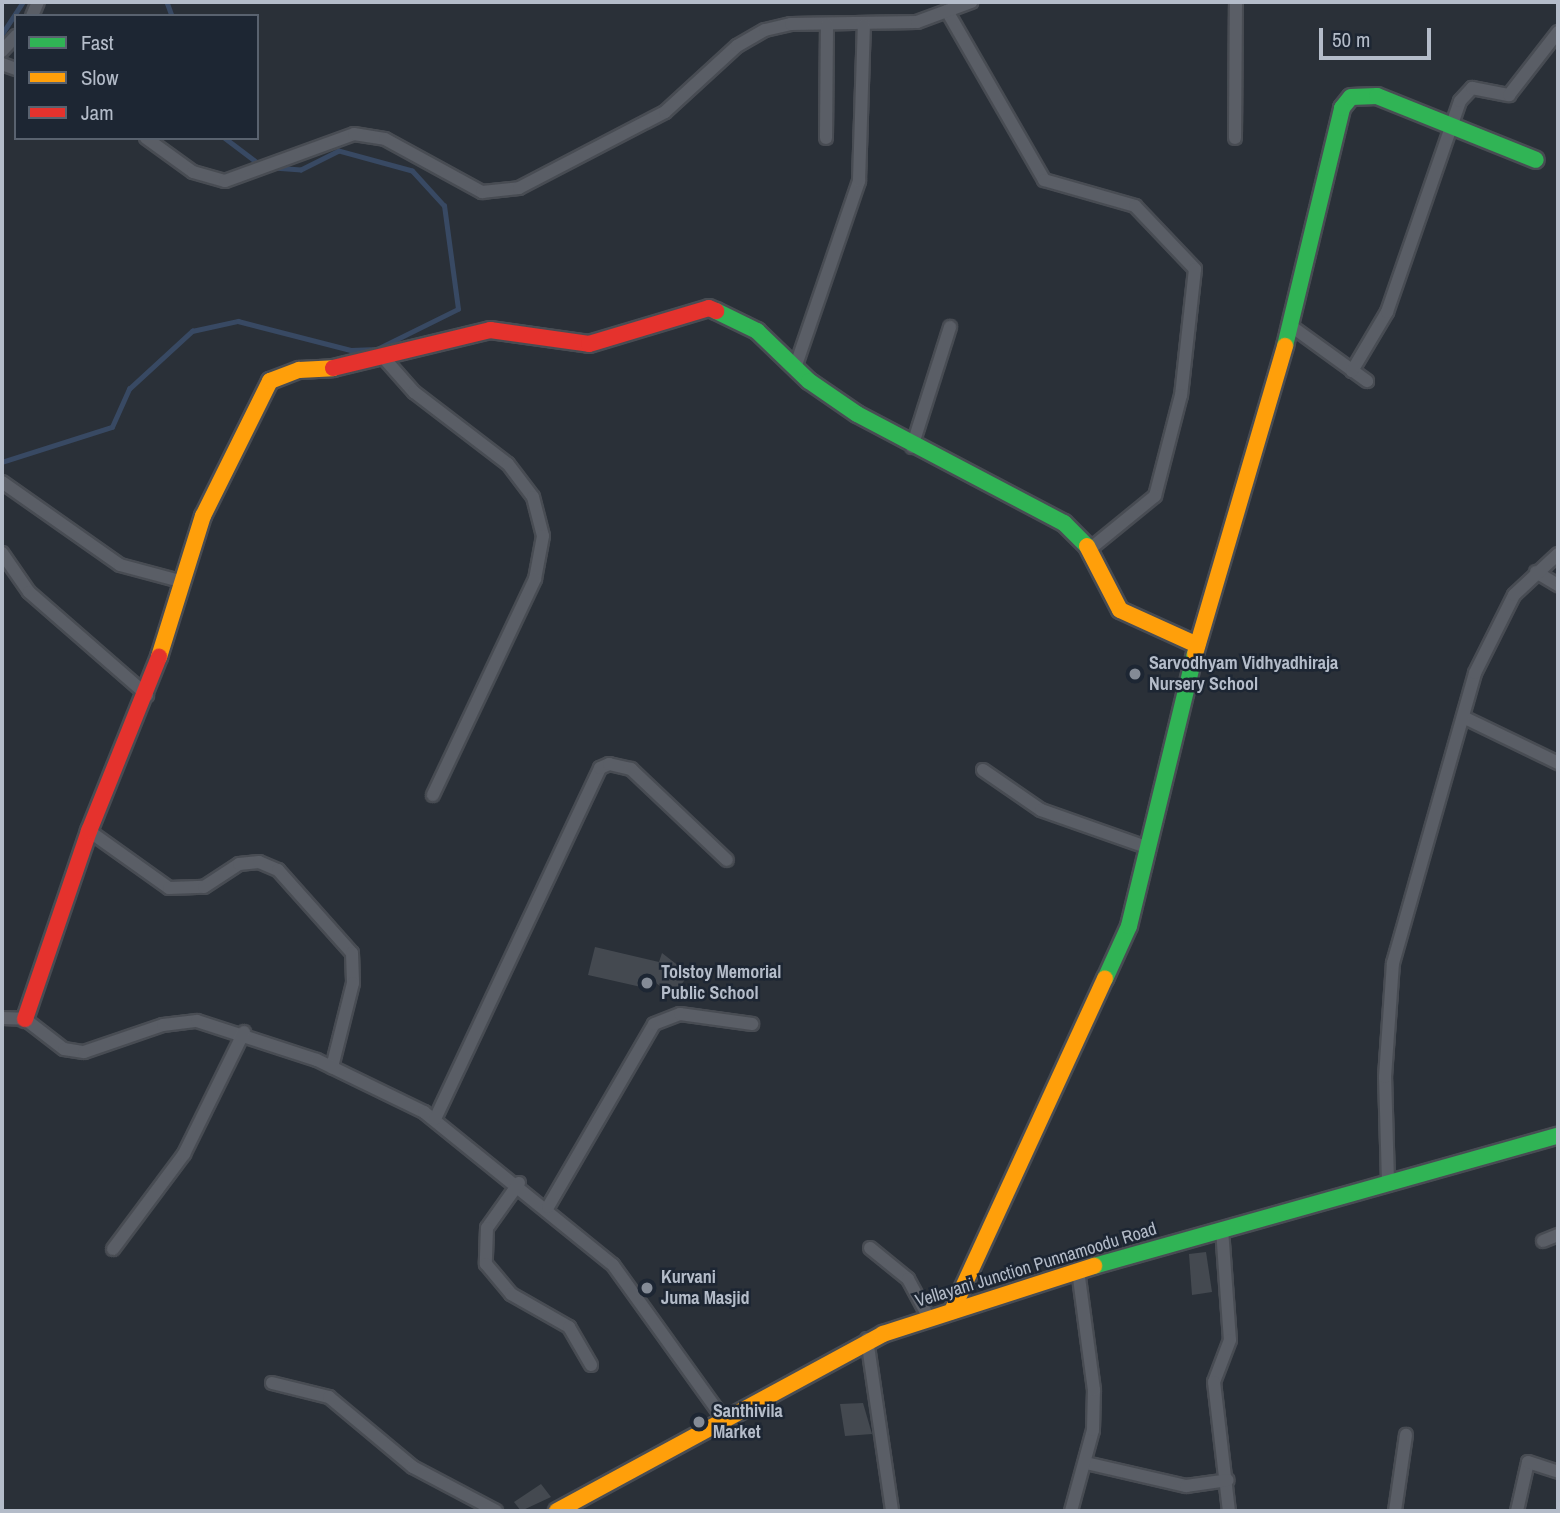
<!DOCTYPE html>
<style>
body{margin:0}
#map{position:relative;width:1560px;height:1513px;overflow:hidden;background:#2a3038;font-family:"Archivo Narrow",sans-serif}
div>[style]{position:absolute}
[style*='--x']{left:calc(var(--x)*1px);top:calc(var(--y)*1px);width:calc(var(--w)*1px);rotate:calc(var(--a)*1deg)}
.stream>*{height:4.5px;margin:-2.25px;padding:0 2.25px;transform-origin:2.25px;border-radius:2.25px;background:#384963}
.building>*{inset:0;background:#444950}
.roads{filter:drop-shadow(2px 0 #484c53) drop-shadow(-2px 0 #484c53) drop-shadow(0 2px #484c53) drop-shadow(0 -2px #484c53)}
.street>*{height:12px;margin:-6px;padding:0 6px;transform-origin:6px;border-radius:6px;background:#5a5e66}
.fast>*{height:16px;margin:-8px;padding:0 8px;transform-origin:8px;border-radius:8px;background:#30b455}
.slow>*{height:16px;margin:-8px;padding:0 8px;transform-origin:8px;border-radius:8px;background:#ff9f0a}
.jam>*{height:16px;margin:-8px;padding:0 8px;transform-origin:8px;border-radius:8px;background:#e5322d}
.dots>*{width:19px;height:19px;translate:-50% -50%;box-sizing:border-box;border:4px solid #1d2633;border-radius:50%}
span{translate:-50% -50%;white-space:nowrap;text-align:center;line-height:1.15;-webkit-text-stroke:5px #1d2633;paint-order:stroke}
.poi-label{font-size:18px;color:#b4bcc9;font-weight:700}
.left{translate:0 -50%;text-align:left}
.street-label{font-size:18px;color:#b4bcc9}
.frame{position:absolute;inset:0;border:4px solid #b4bcc9;pointer-events:none}
.legend{position:absolute;left:14px;top:14px;width:245px;height:126px;box-sizing:border-box;background:#1d2633;border:2px solid #59626f;margin:0;padding:9px 12px;list-style:none;font-size:21px;color:#b4bcc9}
.legend li{display:flex;align-items:center;gap:14px;height:35px}
.legend b{width:35px;border:2px solid #59626f}
.scale{position:absolute;left:1319px;top:28px;width:112px;height:32px;box-sizing:border-box;border:4px solid #b4bcc9;border-top:0;padding-left:9px;font-size:21px;line-height:24px;white-space:nowrap;color:#b4bcc9;-webkit-text-stroke:5px #1d2633;paint-order:stroke}
</style>
<div id="map">
<div class="stream">
<div style="--x:167;--y:2;--w:15;--a:70"></div>
<div style="--x:2;--y:34;--w:38;--a:-57"></div>
<div style="--x:225;--y:138;--w:46;--a:37.1"></div>
<div style="--x:2;--y:462;--w:115;--a:-17.7"></div>
<div style="--x:112;--y:427;--w:42;--a:-65.9"></div>
<div style="--x:129;--y:389;--w:86;--a:-42.6"></div>
<div style="--x:192;--y:331;--w:47;--a:-12.3"></div>
<div style="--x:238;--y:321;--w:117;--a:14.4"></div>
<div style="--x:351;--y:350;--w:26;--a:-2"></div>
<div style="--x:377;--y:349;--w:90;--a:-26.3"></div>
<div style="--x:458;--y:309;--w:104;--a:-97.7"></div>
<div style="--x:444;--y:206;--w:47;--a:-132.4"></div>
<div style="--x:412;--y:171;--w:76;--a:-164.7"></div>
<div style="--x:339;--y:151;--w:42;--a:153.4"></div>
<div style="--x:301;--y:170;--w:27;--a:-176"></div>
</div>
<div class="building">
<div style="clip-path:polygon(595px 947px,659px 962px,662px 953px,689px 974px,673px 996px,652px 980px,650px 989px,588px 975px)"></div>
<div style="clip-path:polygon(1206px 1252px,1212px 1292px,1192px 1295px,1189px 1254px)"></div>
<div style="clip-path:polygon(863px 1403px,872px 1434px,845px 1436px,840px 1404px)"></div>
<div style="clip-path:polygon(541px 1484px,551px 1497px,521px 1511px,514px 1502px)"></div>
</div>
<div class="roads">
<div class="street">
<div style="--x:947;--y:11;--w:195;--a:60.1"></div>
<div style="--x:1044;--y:180;--w:95;--a:15.9"></div>
<div style="--x:1135;--y:206;--w:87;--a:46.4"></div>
<div style="--x:1195;--y:269;--w:127;--a:96.3"></div>
<div style="--x:1181;--y:395;--w:104;--a:104.4"></div>
<div style="--x:1155;--y:496;--w:84;--a:140.8"></div>
<div style="--x:32;--y:16;--w:15;--a:-67"></div>
<div style="--x:2;--y:51;--w:21;--a:-47"></div>
<div style="--x:2;--y:64;--w:15;--a:20"></div>
<div style="--x:146;--y:138;--w:58;--a:35.9"></div>
<div style="--x:193;--y:172;--w:33;--a:16"></div>
<div style="--x:225;--y:181;--w:137;--a:-20"></div>
<div style="--x:354;--y:134;--w:31;--a:9"></div>
<div style="--x:385;--y:139;--w:111;--a:28.7"></div>
<div style="--x:482;--y:192;--w:37;--a:-6"></div>
<div style="--x:519;--y:188;--w:165;--a:-27.5"></div>
<div style="--x:665;--y:112;--w:98;--a:-42.5"></div>
<div style="--x:737;--y:46;--w:32;--a:-30"></div>
<div style="--x:765;--y:30;--w:27;--a:-13"></div>
<div style="--x:791;--y:24;--w:126;--a:-0.9"></div>
<div style="--x:917;--y:22;--w:58;--a:-20.3"></div>
<div style="--x:826;--y:138;--w:114;--a:-89.5"></div>
<div style="--x:1235;--y:138;--w:136;--a:-89.6"></div>
<div style="--x:1291;--y:326;--w:94;--a:35.9"></div>
<div style="--x:383;--y:357;--w:47;--a:48.5"></div>
<div style="--x:414;--y:392;--w:118;--a:37.5"></div>
<div style="--x:508;--y:464;--w:41;--a:52.9"></div>
<div style="--x:533;--y:497;--w:40;--a:75.6"></div>
<div style="--x:543;--y:536;--w:44;--a:100.5"></div>
<div style="--x:535;--y:579;--w:239;--a:115.3"></div>
<div style="--x:795;--y:368;--w:198;--a:-71.1"></div>
<div style="--x:859;--y:181;--w:156;--a:-88.2"></div>
<div style="--x:1352;--y:371;--w:69;--a:-59.3"></div>
<div style="--x:1387;--y:312;--w:223;--a:-70.9"></div>
<div style="--x:1460;--y:101;--w:18;--a:-47"></div>
<div style="--x:1472;--y:88;--w:38;--a:11"></div>
<div style="--x:1509;--y:95;--w:80;--a:-52.1"></div>
<div style="--x:912;--y:447;--w:126;--a:-72.4"></div>
<div style="--x:2;--y:482;--w:144;--a:35.1"></div>
<div style="--x:120;--y:565;--w:62;--a:14.9"></div>
<div style="--x:2;--y:553;--w:47;--a:55.3"></div>
<div style="--x:29;--y:592;--w:157;--a:41.1"></div>
<div style="--x:1536;--y:572;--w:26;--a:31"></div>
<div style="--x:1463;--y:717;--w:106;--a:25.8"></div>
<div style="--x:983;--y:770;--w:70;--a:34.6"></div>
<div style="--x:1041;--y:810;--w:114;--a:19.4"></div>
<div style="--x:89;--y:831;--w:98;--a:35.5"></div>
<div style="--x:169;--y:888;--w:35;--a:-2"></div>
<div style="--x:204;--y:887;--w:42;--a:-33.3"></div>
<div style="--x:239;--y:864;--w:20;--a:-6"></div>
<div style="--x:259;--y:862;--w:21;--a:23"></div>
<div style="--x:278;--y:870;--w:111;--a:48.3"></div>
<div style="--x:352;--y:953;--w:30;--a:88"></div>
<div style="--x:353;--y:983;--w:87;--a:104"></div>
<div style="--x:2;--y:1018;--w:23;--a:2"></div>
<div style="--x:25;--y:1019;--w:49;--a:37.6"></div>
<div style="--x:64;--y:1049;--w:20;--a:9"></div>
<div style="--x:84;--y:1052;--w:83;--a:-18.9"></div>
<div style="--x:163;--y:1025;--w:34;--a:-7"></div>
<div style="--x:197;--y:1021;--w:126;--a:18"></div>
<div style="--x:317;--y:1060;--w:119;--a:25.9"></div>
<div style="--x:424;--y:1112;--w:243;--a:39"></div>
<div style="--x:613;--y:1265;--w:188;--a:54.3"></div>
<div style="--x:435;--y:1119;--w:388;--a:-64.8"></div>
<div style="--x:600;--y:768;--w:10;--a:-24"></div>
<div style="--x:609;--y:764;--w:23;--a:13"></div>
<div style="--x:631;--y:769;--w:132;--a:43.5"></div>
<div style="--x:1388;--y:1182;--w:105;--a:-91.6"></div>
<div style="--x:1385;--y:1077;--w:114;--a:-86"></div>
<div style="--x:1393;--y:963;--w:301;--a:-74.2"></div>
<div style="--x:1475;--y:673;--w:87;--a:-63.4"></div>
<div style="--x:1514;--y:595;--w:60;--a:-43"></div>
<div style="--x:519;--y:1183;--w:55;--a:125.4"></div>
<div style="--x:487;--y:1228;--w:36;--a:92"></div>
<div style="--x:486;--y:1264;--w:39;--a:50"></div>
<div style="--x:511;--y:1294;--w:67;--a:29.6"></div>
<div style="--x:569;--y:1327;--w:44;--a:59.9"></div>
<div style="--x:548;--y:1207;--w:211;--a:-59.9"></div>
<div style="--x:654;--y:1024;--w:28;--a:-21"></div>
<div style="--x:680;--y:1014;--w:73;--a:7.9"></div>
<div style="--x:1222;--y:1229;--w:111;--a:85.9"></div>
<div style="--x:1230;--y:1340;--w:45;--a:110.9"></div>
<div style="--x:1214;--y:1382;--w:130;--a:83.4"></div>
<div style="--x:1543;--y:1241;--w:16;--a:-22"></div>
<div style="--x:870;--y:1248;--w:49;--a:39.2"></div>
<div style="--x:908;--y:1279;--w:44;--a:61.7"></div>
<div style="--x:113;--y:1249;--w:119;--a:-53.2"></div>
<div style="--x:184;--y:1154;--w:136;--a:-63.8"></div>
<div style="--x:867;--y:1339;--w:174;--a:81.7"></div>
<div style="--x:272;--y:1383;--w:59;--a:13.8"></div>
<div style="--x:329;--y:1397;--w:109;--a:39.8"></div>
<div style="--x:413;--y:1467;--w:94;--a:27.9"></div>
<div style="--x:1086;--y:1463;--w:103;--a:13"></div>
<div style="--x:1186;--y:1486;--w:42;--a:-8.1"></div>
<div style="--x:1071;--y:1511;--w:84;--a:-74.8"></div>
<div style="--x:1093;--y:1430;--w:40;--a:-88.6"></div>
<div style="--x:1094;--y:1390;--w:121;--a:-97.6"></div>
<div style="--x:1395;--y:1511;--w:77;--a:-81.8"></div>
<div style="--x:1517;--y:1511;--w:50;--a:-77.3"></div>
<div style="--x:1528;--y:1462;--w:32;--a:18"></div>
</div>
<div class="fast">
<div style="--x:716;--y:311;--w:46;--a:26"></div>
<div style="--x:757;--y:331;--w:72;--a:43.9"></div>
<div style="--x:809;--y:381;--w:58;--a:34.5"></div>
<div style="--x:857;--y:414;--w:234;--a:27.8"></div>
<div style="--x:1064;--y:523;--w:33;--a:45"></div>
<div style="--x:1285;--y:346;--w:245;--a:-76.5"></div>
<div style="--x:1342;--y:108;--w:14;--a:-51"></div>
<div style="--x:1351;--y:97;--w:26;--a:-2"></div>
<div style="--x:1377;--y:96;--w:171;--a:21.9"></div>
<div style="--x:1105;--y:979;--w:58;--a:-65.6"></div>
<div style="--x:1129;--y:926;--w:280;--a:-76.4"></div>
<div style="--x:1094;--y:1266;--w:482;--a:-15.7"></div>
</div>
<div class="slow">
<div style="--x:1087;--y:546;--w:72;--a:62.7"></div>
<div style="--x:1120;--y:610;--w:85;--a:24.4"></div>
<div style="--x:1195;--y:654;--w:321;--a:-73.7"></div>
<div style="--x:159;--y:657;--w:148;--a:-72.7"></div>
<div style="--x:203;--y:516;--w:151;--a:-63.6"></div>
<div style="--x:270;--y:381;--w:31;--a:-21"></div>
<div style="--x:299;--y:370;--w:34;--a:-3"></div>
<div style="--x:952;--y:1311;--w:366;--a:-65.3"></div>
<div style="--x:557;--y:1511;--w:371;--a:-28.5"></div>
<div style="--x:883;--y:1334;--w:222;--a:-17.9"></div>
</div>
<div class="jam">
<div style="--x:333;--y:368;--w:162;--a:-13.6"></div>
<div style="--x:490;--y:330;--w:100;--a:8"></div>
<div style="--x:589;--y:344;--w:125;--a:-16.7"></div>
<div style="--x:709;--y:308;--w:8;--a:23"></div>
<div style="--x:25;--y:1019;--w:199;--a:-71.2"></div>
<div style="--x:89;--y:831;--w:188;--a:-68.1"></div>
</div>
</div>
<div class="dots">
<div style="left:1135px;top:674px;background:#848b96"></div>
<div style="left:647px;top:983px;background:#848b96"></div>
<div style="left:647px;top:1288px;background:#848b96"></div>
<div style="left:699px;top:1422px;background:#848b96"></div>
</div>
<div class="poi-label">
<span class="left" style="left:1149px;top:674px">Sarvodhyam Vidhyadhiraja<br>Nursery School</span>
<span class="left" style="left:661px;top:983px">Tolstoy Memorial<br>Public School</span>
<span class="left" style="left:661px;top:1288px">Kurvani<br>Juma Masjid</span>
<span class="left" style="left:713px;top:1422px">Santhivila<br>Market</span>
</div>
<div class="street-label">
<span style="left:1036px;top:1265px;rotate:-17deg">Vellayani Junction Punnamoodu Road</span>
</div>
<div class="frame"></div>
<ul class="legend">
<li><b style="height:9px;background:#30b455"></b>Fast</li>
<li><b style="height:9px;background:#ff9f0a"></b>Slow</li>
<li><b style="height:9px;background:#e5322d"></b>Jam</li>
</ul>
<div class="scale">50 m</div>
</div>
